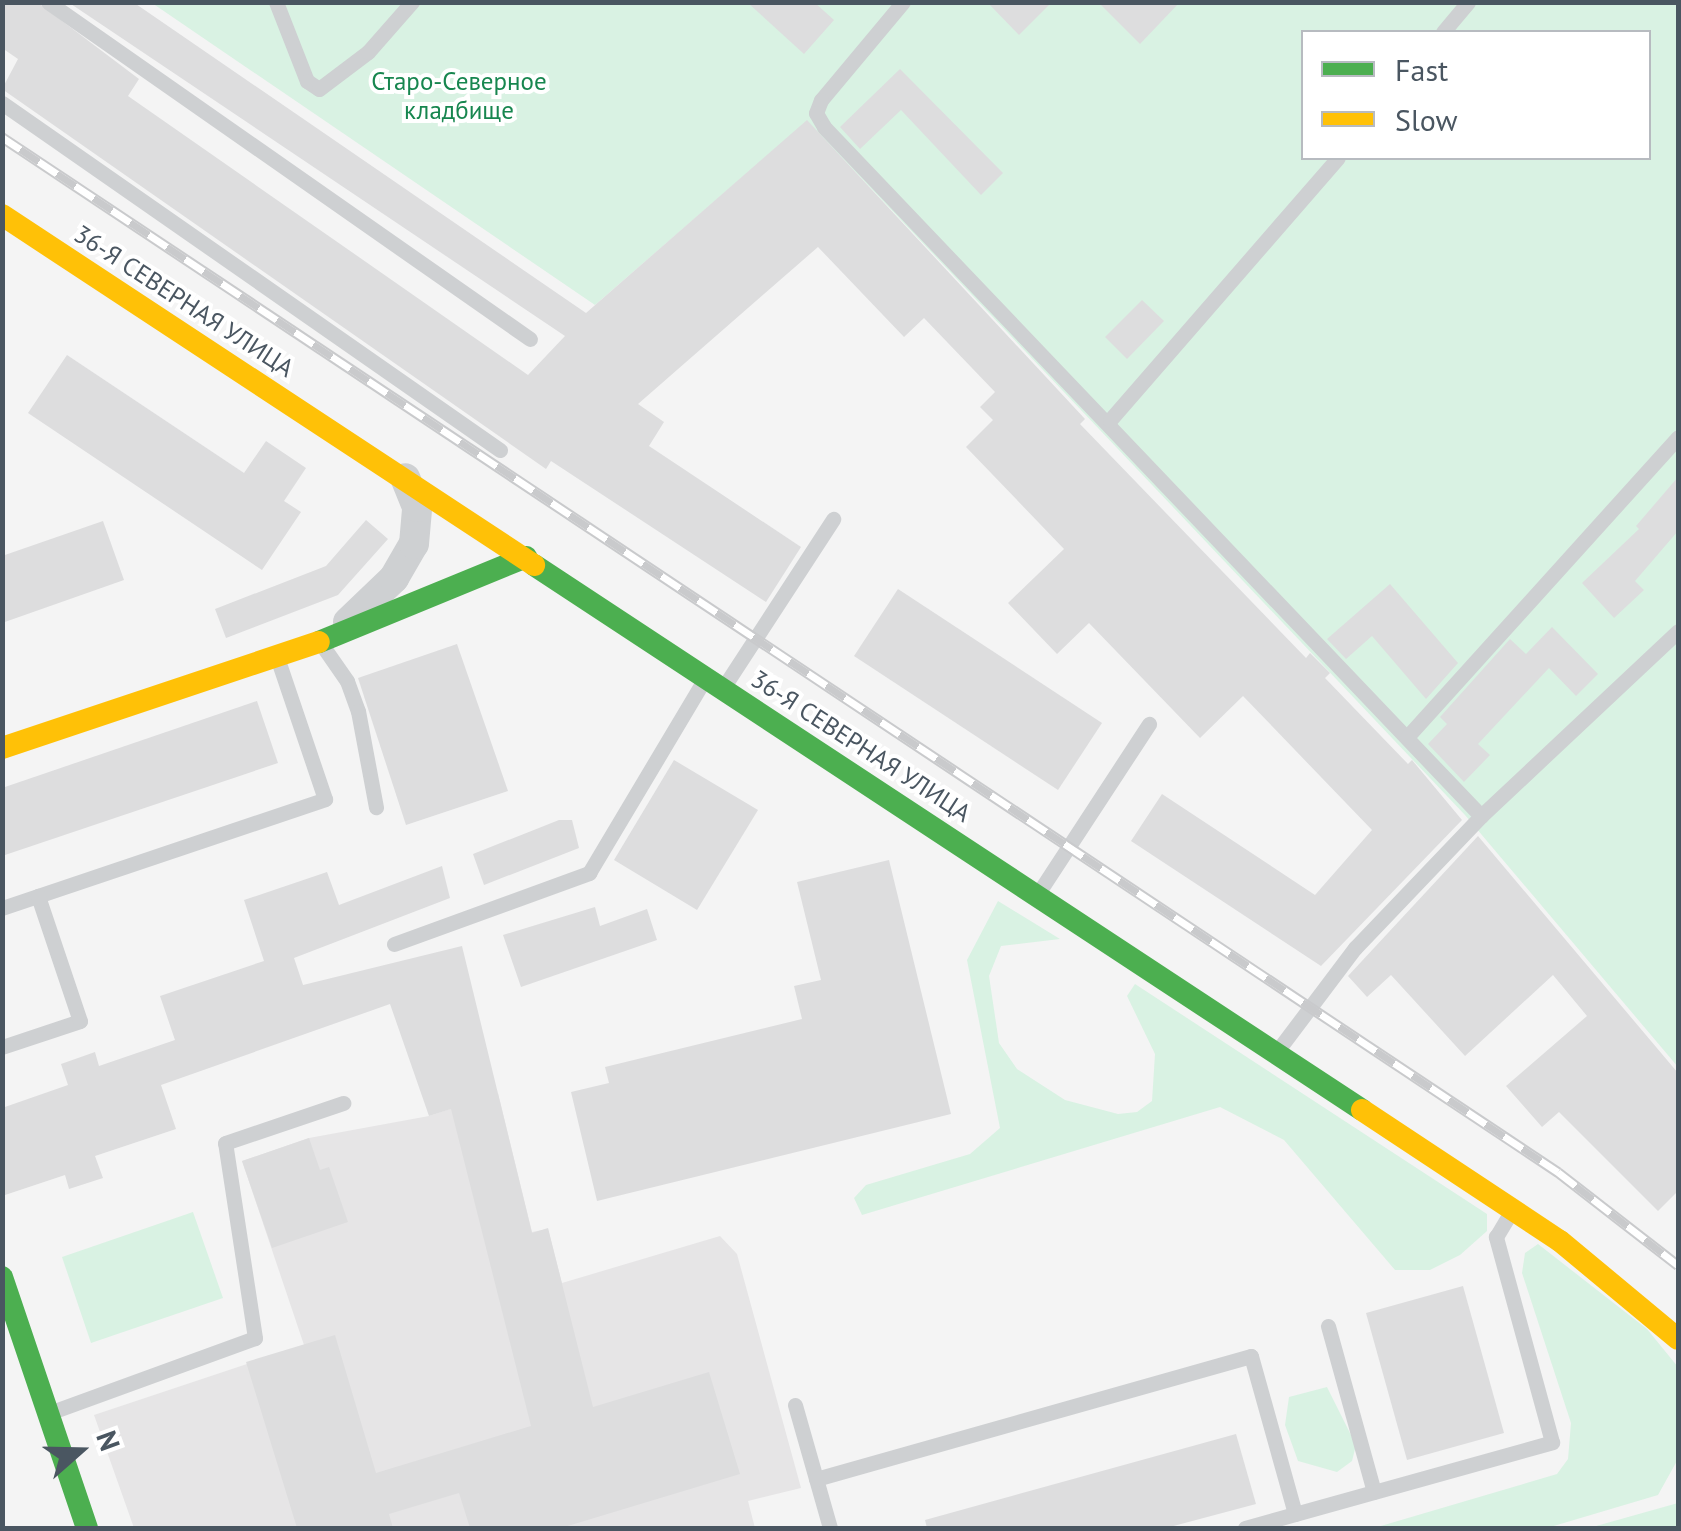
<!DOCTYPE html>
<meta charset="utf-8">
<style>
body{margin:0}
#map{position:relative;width:1681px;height:1531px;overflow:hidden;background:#f4f4f4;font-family:"PT Sans",sans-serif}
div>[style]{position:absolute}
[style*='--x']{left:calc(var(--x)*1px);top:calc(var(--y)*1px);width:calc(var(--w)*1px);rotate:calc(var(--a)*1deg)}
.education>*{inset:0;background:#e6e5e6}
.green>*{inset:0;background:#d9f2e3}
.building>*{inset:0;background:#ddddde}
.lane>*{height:15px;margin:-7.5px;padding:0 7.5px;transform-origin:7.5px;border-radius:7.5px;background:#ced0d2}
.street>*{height:30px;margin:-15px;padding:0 15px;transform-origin:15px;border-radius:15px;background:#ced0d2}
.fast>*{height:22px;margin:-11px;padding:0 11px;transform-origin:11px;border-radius:11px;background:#4caf50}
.slow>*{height:22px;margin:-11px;padding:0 11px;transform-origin:11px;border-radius:11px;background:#ffc107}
.rail>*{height:11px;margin-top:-5.5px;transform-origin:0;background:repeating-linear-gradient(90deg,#fff 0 22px,#c9cacc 0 44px);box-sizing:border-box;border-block:2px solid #c9cacc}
span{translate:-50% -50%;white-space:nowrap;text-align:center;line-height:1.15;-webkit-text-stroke:8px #fff;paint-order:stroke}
.park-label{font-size:25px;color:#17864f}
.street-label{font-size:25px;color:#4a5661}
.frame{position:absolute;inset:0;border:5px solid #4a5661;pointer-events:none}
.legend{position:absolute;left:1301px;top:30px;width:350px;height:130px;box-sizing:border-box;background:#fff;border:2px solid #b7bbc0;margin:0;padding:12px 18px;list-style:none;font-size:30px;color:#4a5661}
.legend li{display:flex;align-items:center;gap:20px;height:50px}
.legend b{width:50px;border:2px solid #b7bbc0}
.north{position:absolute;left:30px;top:1401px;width:100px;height:100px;-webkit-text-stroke:8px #fff;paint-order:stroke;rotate:70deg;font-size:28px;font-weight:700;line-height:40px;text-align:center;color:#4a5661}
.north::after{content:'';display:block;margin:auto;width:35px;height:45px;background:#4a5661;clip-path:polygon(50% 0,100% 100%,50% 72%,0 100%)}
</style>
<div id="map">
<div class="education">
<div style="clip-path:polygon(498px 1093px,532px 1232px,548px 1229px,562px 1283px,720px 1236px,737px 1254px,801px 1488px,748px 1501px,755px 1528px,134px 1528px,94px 1415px,304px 1345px,242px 1161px,309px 1138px,429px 1116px)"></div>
</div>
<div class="green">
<div style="clip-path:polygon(evenodd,152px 3px,1678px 3px,1678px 1067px,1465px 815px,807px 121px,595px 305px,152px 3px,1304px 32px,1648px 32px,1648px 158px,1304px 158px,1304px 32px)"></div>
<div style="clip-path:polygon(998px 901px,1060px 939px,1001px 946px,989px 976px,999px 1043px,1017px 1069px,1065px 1100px,1118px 1114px,1137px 1112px,1152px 1101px,1155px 1054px,1127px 996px,1135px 984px,1487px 1214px,1487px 1231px,1460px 1255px,1430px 1270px,1395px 1270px,1284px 1140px,1220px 1107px,862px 1215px,854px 1198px,866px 1185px,970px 1154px,1000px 1128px,967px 960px)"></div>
<div style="clip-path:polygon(193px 1212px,223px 1298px,91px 1343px,62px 1257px)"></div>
<div style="clip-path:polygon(1538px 1244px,1647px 1329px,1678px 1367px,1678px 1459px,1658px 1495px,1547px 1528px,1374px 1528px,1557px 1474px,1568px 1459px,1571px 1423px,1522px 1273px,1525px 1253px)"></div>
<div style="clip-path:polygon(1327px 1387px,1356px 1445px,1352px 1461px,1337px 1472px,1298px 1461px,1285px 1425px,1289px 1397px)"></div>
<div style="clip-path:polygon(1678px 1503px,1678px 1528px,1589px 1528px)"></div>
</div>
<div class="building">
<div style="clip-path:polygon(2px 2px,37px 2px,139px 79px,128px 96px,528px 375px,565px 336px,68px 2px,133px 2px,586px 313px,807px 120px,1085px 419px,1080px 424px,1306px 658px,1310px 653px,1330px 673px,1325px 678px,1408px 764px,1412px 760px,1462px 820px,1321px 966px,1131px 841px,1162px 794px,1315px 895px,1372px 830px,1243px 696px,1200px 738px,1089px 623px,1057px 654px,1008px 603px,1064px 549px,966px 447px,993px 420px,980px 407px,995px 392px,924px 318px,904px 337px,818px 247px,638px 404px,664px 422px,649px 446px,801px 547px,766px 602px,551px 461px,546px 469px,2px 89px,18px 59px,2px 48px)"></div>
<div style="clip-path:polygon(747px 2px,814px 2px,834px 20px,804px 54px)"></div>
<div style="clip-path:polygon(987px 2px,1052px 2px,1019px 35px)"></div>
<div style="clip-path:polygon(1098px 2px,1180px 2px,1140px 44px)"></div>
<div style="clip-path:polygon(900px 69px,1003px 173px,981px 195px,901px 110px,860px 149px,840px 127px)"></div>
<div style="clip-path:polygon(1142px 300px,1164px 321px,1127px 359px,1105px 337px)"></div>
<div style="clip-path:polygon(67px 355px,244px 473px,266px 441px,306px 468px,284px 501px,301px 512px,262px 570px,28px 413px)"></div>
<div style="clip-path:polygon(1678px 477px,1678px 531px,1635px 581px,1644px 590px,1614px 618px,1582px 583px,1639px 529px,1636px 526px)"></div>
<div style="clip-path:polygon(366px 520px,388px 539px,338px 595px,226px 638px,215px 609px,326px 566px)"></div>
<div style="clip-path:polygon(103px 521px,124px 580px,2px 623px,2px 556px)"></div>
<div style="clip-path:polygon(1390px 584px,1458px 663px,1426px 699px,1372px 636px,1346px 659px,1327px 639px)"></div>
<div style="clip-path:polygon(898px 589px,1102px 723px,1058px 790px,854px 656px)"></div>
<div style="clip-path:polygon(1552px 627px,1598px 674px,1576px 696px,1549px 668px,1478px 744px,1490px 755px,1464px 782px,1428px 744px,1447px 724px,1440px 717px,1510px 639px,1526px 654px)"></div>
<div style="clip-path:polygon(457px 644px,508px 791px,406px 825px,358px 678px)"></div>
<div style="clip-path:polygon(257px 701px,278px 763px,2px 856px,2px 788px)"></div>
<div style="clip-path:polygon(674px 760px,758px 810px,697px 910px,614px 860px)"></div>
<div style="clip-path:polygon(559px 820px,572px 820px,579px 848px,484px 885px,473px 854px)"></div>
<div style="clip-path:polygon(1478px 836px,1678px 1073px,1678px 1191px,1658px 1211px,1559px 1112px,1542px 1127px,1506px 1086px,1587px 1016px,1553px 975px,1465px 1056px,1391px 975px,1367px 997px,1348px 976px)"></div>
<div style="clip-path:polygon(889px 860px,951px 1114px,597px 1201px,571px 1092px,609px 1083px,605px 1067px,802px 1019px,794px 986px,821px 980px,797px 882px)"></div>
<div style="clip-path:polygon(442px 866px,450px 898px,294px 958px,303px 985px,462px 946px,532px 1233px,548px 1228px,593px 1407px,709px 1372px,740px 1474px,561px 1528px,470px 1528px,459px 1493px,389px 1514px,393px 1528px,297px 1528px,246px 1362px,335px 1335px,376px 1473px,531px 1426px,451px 1109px,429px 1116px,390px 1004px,161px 1085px,176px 1129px,95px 1156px,103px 1178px,69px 1189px,65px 1175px,2px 1196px,2px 1108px,68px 1085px,61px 1064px,95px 1052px,99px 1066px,175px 1040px,160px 996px,264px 961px,244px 900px,327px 872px,339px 905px)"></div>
<div style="clip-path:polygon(595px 907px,600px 926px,647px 909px,657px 940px,521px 987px,503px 935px)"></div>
<div style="clip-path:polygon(309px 1138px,320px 1170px,329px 1167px,348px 1222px,272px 1248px,242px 1161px)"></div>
<div style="clip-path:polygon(1463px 1286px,1504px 1433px,1407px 1460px,1366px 1313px)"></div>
<div style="clip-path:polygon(1236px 1434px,1256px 1504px,1166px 1528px,927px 1528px,925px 1520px)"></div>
</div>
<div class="lane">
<div style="--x:48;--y:2;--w:588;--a:34.96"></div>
<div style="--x:276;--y:2;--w:85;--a:68.6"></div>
<div style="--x:307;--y:81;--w:14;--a:34"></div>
<div style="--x:319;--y:89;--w:61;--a:-37.1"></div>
<div style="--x:368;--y:52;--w:67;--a:-48.7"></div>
<div style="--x:903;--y:2;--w:128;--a:129.9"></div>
<div style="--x:821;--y:100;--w:14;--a:111"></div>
<div style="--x:816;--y:113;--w:16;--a:60"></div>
<div style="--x:824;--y:127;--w:952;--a:46.36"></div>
<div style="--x:1443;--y:32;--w:39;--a:-50"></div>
<div style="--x:2;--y:103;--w:607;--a:34.87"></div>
<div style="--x:1110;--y:420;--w:347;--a:-49"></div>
<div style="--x:322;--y:645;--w:44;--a:55.2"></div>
<div style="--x:347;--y:681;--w:32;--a:70"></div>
<div style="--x:358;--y:711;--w:98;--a:79.4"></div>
<div style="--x:723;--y:688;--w:202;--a:-56.9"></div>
<div style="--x:1407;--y:737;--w:404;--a:-47.9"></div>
<div style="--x:1039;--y:892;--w:201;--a:-56.8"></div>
<div style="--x:2;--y:908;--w:341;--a:-18.6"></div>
<div style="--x:325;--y:799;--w:144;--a:-108.7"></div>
<div style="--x:394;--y:944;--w:208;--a:-20"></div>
<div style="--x:589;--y:873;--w:225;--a:-59.2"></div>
<div style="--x:2;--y:1047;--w:82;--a:-18.4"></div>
<div style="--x:80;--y:1021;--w:132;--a:-108.6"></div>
<div style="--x:1278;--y:1050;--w:128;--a:-53"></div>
<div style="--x:1355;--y:948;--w:182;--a:-46.3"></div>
<div style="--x:1481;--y:816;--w:270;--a:-43.2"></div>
<div style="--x:1328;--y:1326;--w:172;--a:74.5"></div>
<div style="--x:795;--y:1405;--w:128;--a:74.1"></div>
<div style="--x:49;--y:1413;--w:219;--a:-20"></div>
<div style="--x:255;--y:1338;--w:197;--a:-98.7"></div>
<div style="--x:225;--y:1143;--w:125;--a:-18.7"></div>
<div style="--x:816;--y:1479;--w:452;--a:-15.8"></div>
<div style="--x:1251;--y:1356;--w:164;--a:74.4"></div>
<div style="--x:1245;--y:1528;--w:319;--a:-15.6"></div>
<div style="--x:1552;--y:1442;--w:213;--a:-105.3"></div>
<div style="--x:1496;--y:1237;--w:29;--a:-59"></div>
</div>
<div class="street">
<div style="--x:348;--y:622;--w:64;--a:-43.7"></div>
<div style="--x:394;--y:578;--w:39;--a:-60"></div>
<div style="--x:414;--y:544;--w:37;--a:-85"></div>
<div style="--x:417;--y:507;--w:31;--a:-112"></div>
</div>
<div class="fast">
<div style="--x:534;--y:565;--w:991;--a:33.35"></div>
<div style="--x:319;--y:642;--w:224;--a:-22.3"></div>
<div style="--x:2;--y:1277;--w:265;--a:71.3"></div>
</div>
<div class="slow">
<div style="--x:2;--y:215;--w:637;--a:33.34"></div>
<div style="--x:2;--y:748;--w:334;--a:-18.5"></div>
<div style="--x:1362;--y:1110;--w:237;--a:33.5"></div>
<div style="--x:1560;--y:1241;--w:153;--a:39.7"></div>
</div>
<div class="rail">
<div style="--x:2;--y:137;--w:1869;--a:33.63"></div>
<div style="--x:1558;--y:1172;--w:152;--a:37.8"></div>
</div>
<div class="park-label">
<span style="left:459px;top:96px">Старо-Северное<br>кладбище</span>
</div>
<div class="street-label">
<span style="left:184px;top:301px;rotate:33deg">36-Я СЕВЕРНАЯ УЛИЦА</span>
<span style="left:861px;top:746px;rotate:33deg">36-Я СЕВЕРНАЯ УЛИЦА</span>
</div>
<div class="frame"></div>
<ul class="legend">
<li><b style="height:12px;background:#4caf50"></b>Fast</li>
<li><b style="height:12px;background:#ffc107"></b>Slow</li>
</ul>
<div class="north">N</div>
</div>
